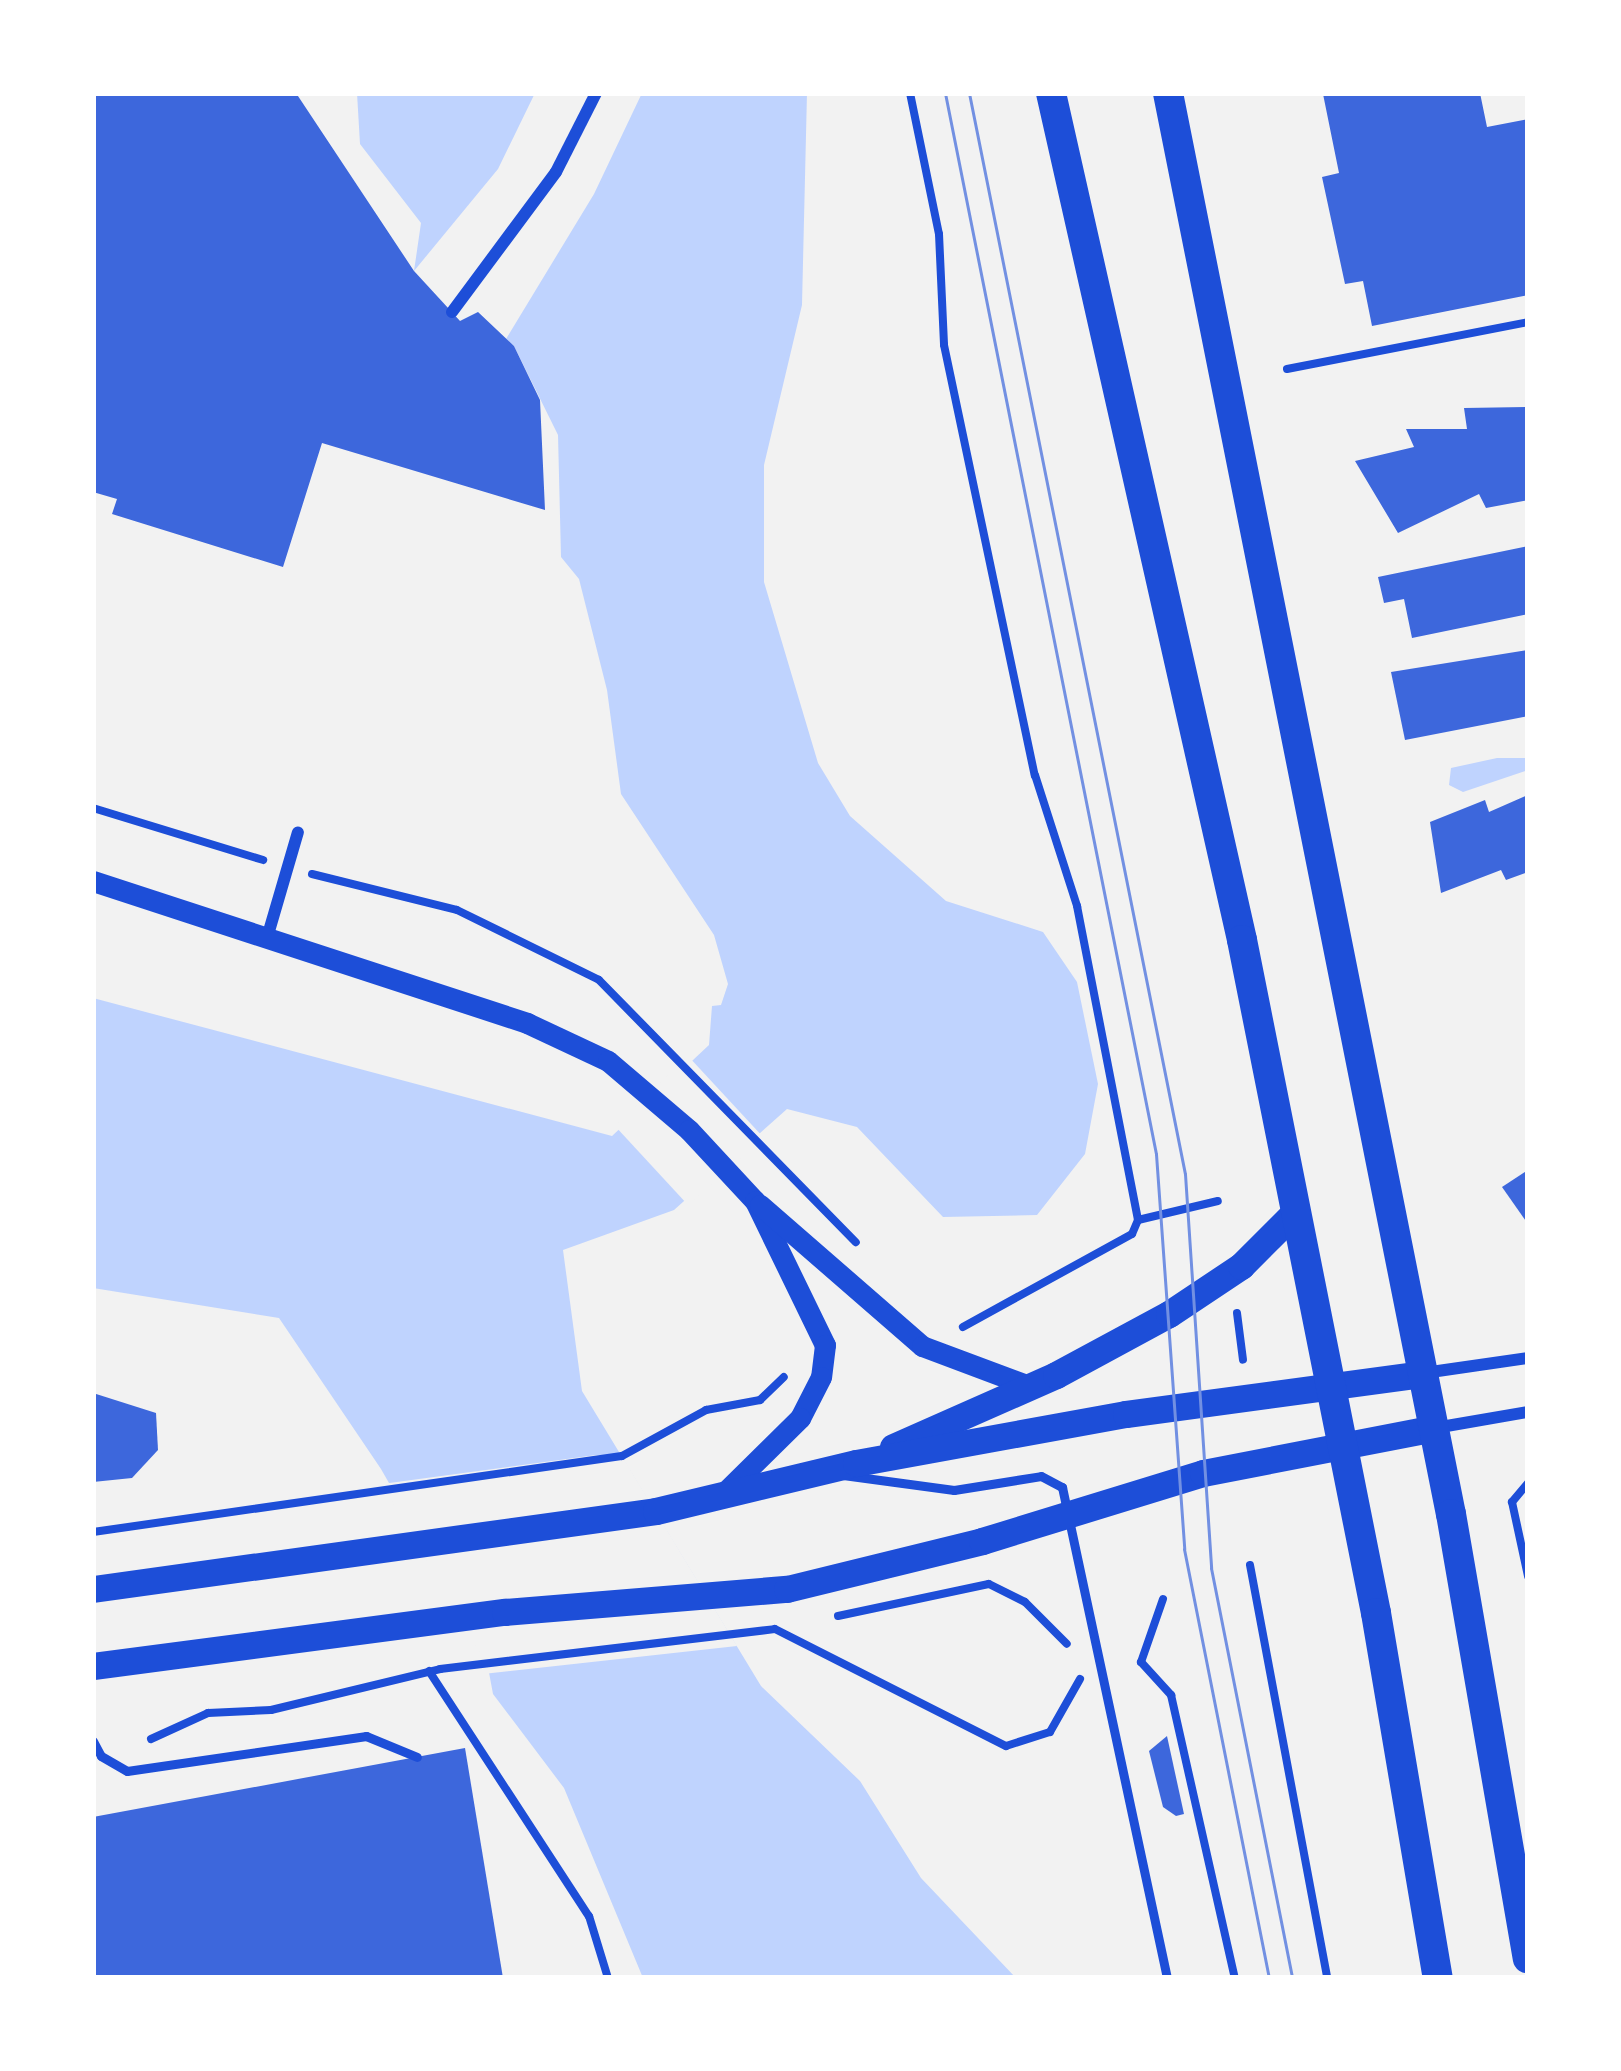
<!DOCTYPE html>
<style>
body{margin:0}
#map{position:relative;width:1621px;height:2071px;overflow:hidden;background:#f2f2f2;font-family:Inter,sans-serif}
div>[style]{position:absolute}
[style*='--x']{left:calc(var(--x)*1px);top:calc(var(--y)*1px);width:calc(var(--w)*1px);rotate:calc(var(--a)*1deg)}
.water>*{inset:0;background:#bfd3fe}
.pier>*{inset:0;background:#f2f2f2}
.building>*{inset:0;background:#3d67dc}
.path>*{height:8px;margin:-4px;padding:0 4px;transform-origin:4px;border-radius:4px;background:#1d4ed8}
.service>*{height:9px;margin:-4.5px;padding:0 4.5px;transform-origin:4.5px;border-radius:4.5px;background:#1d4ed8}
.minor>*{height:12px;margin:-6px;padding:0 6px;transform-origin:6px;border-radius:6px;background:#1d4ed8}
.tertiary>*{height:21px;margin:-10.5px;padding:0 10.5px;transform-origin:10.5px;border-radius:10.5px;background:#1d4ed8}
.primary>*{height:27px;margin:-13.5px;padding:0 13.5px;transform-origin:13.5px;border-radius:13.5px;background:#1d4ed8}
.trunk>*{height:30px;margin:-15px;padding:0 15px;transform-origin:15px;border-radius:15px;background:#1d4ed8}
.tram>*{height:3px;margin:-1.5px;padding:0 1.5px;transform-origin:1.5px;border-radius:1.5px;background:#7290e2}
span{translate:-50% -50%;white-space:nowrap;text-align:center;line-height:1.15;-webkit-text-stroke:12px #fff;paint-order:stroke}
.frame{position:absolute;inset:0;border:96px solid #fff;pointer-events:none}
</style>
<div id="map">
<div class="water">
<div style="clip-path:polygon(357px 93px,807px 93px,802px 305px,764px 465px,764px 582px,818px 763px,850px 816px,946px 901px,1043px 932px,1077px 982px,1098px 1084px,1085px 1154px,1037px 1215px,943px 1217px,857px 1127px,787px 1109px,674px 1210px,563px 1250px,582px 1391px,761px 1686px,860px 1781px,921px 1878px,1016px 1978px,643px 1978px,564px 1788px,493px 1694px,485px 1651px,381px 1469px,279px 1318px,93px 1288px,93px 998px,612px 1136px,709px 1045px,712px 1006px,721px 1005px,728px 984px,714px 935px,621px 794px,607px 690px,579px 579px,561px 557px,558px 435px,514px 346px,478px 312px,460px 321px,414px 271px,421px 223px,360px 144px)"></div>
<div style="clip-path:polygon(1497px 758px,1526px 758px,1528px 770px,1463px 792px,1449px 785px,1451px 768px)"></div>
</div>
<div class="pier">
<div style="clip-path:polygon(535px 93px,642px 93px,594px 194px,506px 339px,478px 312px,460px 321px,414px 271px,498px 169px)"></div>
<div style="clip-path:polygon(688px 1056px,764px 1138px,688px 1205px,615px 1126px)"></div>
<div style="clip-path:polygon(596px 1455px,622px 1456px,737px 1646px,483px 1674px,480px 1653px,382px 1484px)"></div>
</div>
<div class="building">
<div style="clip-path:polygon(93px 93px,296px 93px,414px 271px,460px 321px,478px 312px,514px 346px,540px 400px,545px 510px,322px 443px,283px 567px,112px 514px,117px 499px,93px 492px)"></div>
<div style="clip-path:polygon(1480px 93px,1487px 127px,1528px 119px,1528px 295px,1372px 326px,1363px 281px,1345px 284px,1322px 177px,1339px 173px,1323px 94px)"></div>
<div style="clip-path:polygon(1528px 407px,1528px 500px,1486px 508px,1479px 494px,1398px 533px,1355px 461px,1414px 447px,1406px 429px,1467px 429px,1464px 408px)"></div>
<div style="clip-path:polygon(1528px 546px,1528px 614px,1412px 638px,1404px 599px,1384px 603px,1378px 577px)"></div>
<div style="clip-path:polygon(1528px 650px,1528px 716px,1405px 740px,1391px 672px)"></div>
<div style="clip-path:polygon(1528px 795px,1528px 872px,1506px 880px,1501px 870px,1441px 893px,1430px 822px,1485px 800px,1489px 812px)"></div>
<div style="clip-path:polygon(1528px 1170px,1528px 1224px,1502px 1187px)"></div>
<div style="clip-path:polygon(93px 1393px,156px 1413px,158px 1450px,132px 1478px,93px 1482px)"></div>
<div style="clip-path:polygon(1167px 1736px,1184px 1814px,1176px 1816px,1163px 1807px,1149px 1751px)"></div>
<div style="clip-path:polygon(465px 1748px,503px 1978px,93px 1978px,93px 1817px)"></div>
</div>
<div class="path">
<div style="--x:910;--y:93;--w:144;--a:78.4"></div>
<div style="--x:939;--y:234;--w:111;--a:87.4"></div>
<div style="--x:944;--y:345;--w:440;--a:78.1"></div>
<div style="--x:1035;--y:775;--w:138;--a:72.2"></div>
<div style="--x:1077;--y:906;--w:320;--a:79"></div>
<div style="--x:1138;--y:1220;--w:15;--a:113"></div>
<div style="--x:1132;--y:1234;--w:193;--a:151.2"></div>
<div style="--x:1287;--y:369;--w:246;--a:-11"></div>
<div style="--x:93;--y:808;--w:178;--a:17"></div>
<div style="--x:312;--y:874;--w:149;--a:13.9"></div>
<div style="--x:457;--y:910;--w:158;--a:26.2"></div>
<div style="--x:599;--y:980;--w:367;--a:45.6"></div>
<div style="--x:1138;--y:1220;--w:82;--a:-13.4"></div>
<div style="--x:1237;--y:1313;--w:47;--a:82.7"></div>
<div style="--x:1528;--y:1483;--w:25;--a:130"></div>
<div style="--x:1512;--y:1502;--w:76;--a:77.8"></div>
<div style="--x:93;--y:1532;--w:534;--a:-8.18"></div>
<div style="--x:622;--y:1456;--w:96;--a:-28.7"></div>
<div style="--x:706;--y:1410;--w:55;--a:-10.5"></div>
<div style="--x:760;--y:1400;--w:33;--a:-44"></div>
<div style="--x:1250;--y:1565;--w:420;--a:79.4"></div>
<div style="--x:1163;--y:1599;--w:67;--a:109.2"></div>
<div style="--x:1141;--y:1662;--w:45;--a:47.7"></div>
<div style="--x:1171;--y:1695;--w:290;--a:77.3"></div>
<div style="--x:838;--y:1616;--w:154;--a:-12"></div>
<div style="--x:989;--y:1584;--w:40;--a:26.6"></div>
<div style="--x:1025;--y:1602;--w:59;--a:45"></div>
<div style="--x:429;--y:1671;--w:293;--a:56.9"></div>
<div style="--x:589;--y:1916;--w:65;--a:73"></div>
<div style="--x:151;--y:1739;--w:63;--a:-24.5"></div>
<div style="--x:208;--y:1713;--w:63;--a:-2.7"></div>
<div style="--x:271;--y:1710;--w:174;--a:-13.6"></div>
<div style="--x:440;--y:1669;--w:337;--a:-6.8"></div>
<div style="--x:775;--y:1629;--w:259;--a:26.9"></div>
<div style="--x:1006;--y:1746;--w:46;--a:-17.7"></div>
<div style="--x:1050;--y:1732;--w:61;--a:-60.5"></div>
</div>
<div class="service">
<div style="--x:843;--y:1475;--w:112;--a:7.7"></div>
<div style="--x:954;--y:1490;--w:88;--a:-9.1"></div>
<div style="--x:1041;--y:1476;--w:24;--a:28"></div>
<div style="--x:1062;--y:1487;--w:502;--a:77.93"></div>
<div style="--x:93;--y:1741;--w:17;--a:62"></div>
<div style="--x:101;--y:1756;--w:30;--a:30"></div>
<div style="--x:127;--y:1771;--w:242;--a:-8.3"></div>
<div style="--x:366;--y:1736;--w:55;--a:22.4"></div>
</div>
<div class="minor">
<div style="--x:452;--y:312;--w:174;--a:-53.4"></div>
<div style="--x:556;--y:172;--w:89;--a:-63.1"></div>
<div style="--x:267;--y:938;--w:110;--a:-73.7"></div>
<div style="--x:1424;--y:1373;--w:105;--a:-8.2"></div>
<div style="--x:1435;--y:1428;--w:94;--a:-9.8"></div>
</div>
<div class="tertiary">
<div style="--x:93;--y:881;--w:457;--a:18.1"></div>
<div style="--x:527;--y:1023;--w:89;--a:25.1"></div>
<div style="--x:608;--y:1061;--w:106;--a:40.4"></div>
<div style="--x:689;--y:1130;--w:97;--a:47.1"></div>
<div style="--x:755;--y:1201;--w:160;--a:64.1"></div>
<div style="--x:825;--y:1345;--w:32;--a:97"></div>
<div style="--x:821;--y:1377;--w:46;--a:117.1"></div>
<div style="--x:800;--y:1418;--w:111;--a:135.4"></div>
<div style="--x:760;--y:1205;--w:215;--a:41"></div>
<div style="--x:922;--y:1346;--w:114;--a:20.5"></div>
</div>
<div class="primary">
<div style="--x:893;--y:1447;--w:178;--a:-23.8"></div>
<div style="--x:1056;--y:1375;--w:128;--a:-28.4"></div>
<div style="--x:1169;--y:1314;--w:87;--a:-33.7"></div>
<div style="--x:1241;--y:1266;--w:76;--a:-45"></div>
<div style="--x:93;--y:1589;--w:568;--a:-7.89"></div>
<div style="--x:656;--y:1511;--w:206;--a:-13.5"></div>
<div style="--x:856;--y:1463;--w:274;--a:-10.3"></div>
<div style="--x:1126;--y:1414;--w:300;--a:-7.7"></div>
<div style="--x:93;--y:1666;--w:416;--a:-7.5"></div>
<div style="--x:505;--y:1612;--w:283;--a:-4.7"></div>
<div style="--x:787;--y:1589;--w:201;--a:-13.8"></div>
<div style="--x:982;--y:1541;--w:231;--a:-17.1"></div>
<div style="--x:1203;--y:1473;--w:235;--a:-11"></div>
</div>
<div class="trunk">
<div style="--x:1051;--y:93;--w:868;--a:77.29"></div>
<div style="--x:1242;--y:940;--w:686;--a:78.74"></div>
<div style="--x:1376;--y:1613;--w:370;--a:80.4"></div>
<div style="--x:1168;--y:93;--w:1449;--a:78.74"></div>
<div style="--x:1451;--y:1514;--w:451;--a:80.2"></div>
</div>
<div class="tram">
<div style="--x:945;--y:93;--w:1082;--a:78.75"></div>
<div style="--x:1156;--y:1154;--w:396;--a:85.9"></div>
<div style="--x:1184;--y:1549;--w:437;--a:78.8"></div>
<div style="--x:969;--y:93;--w:1102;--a:78.7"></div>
<div style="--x:1185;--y:1174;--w:395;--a:86.2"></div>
<div style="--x:1211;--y:1568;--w:418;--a:78.8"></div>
</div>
<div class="frame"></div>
</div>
